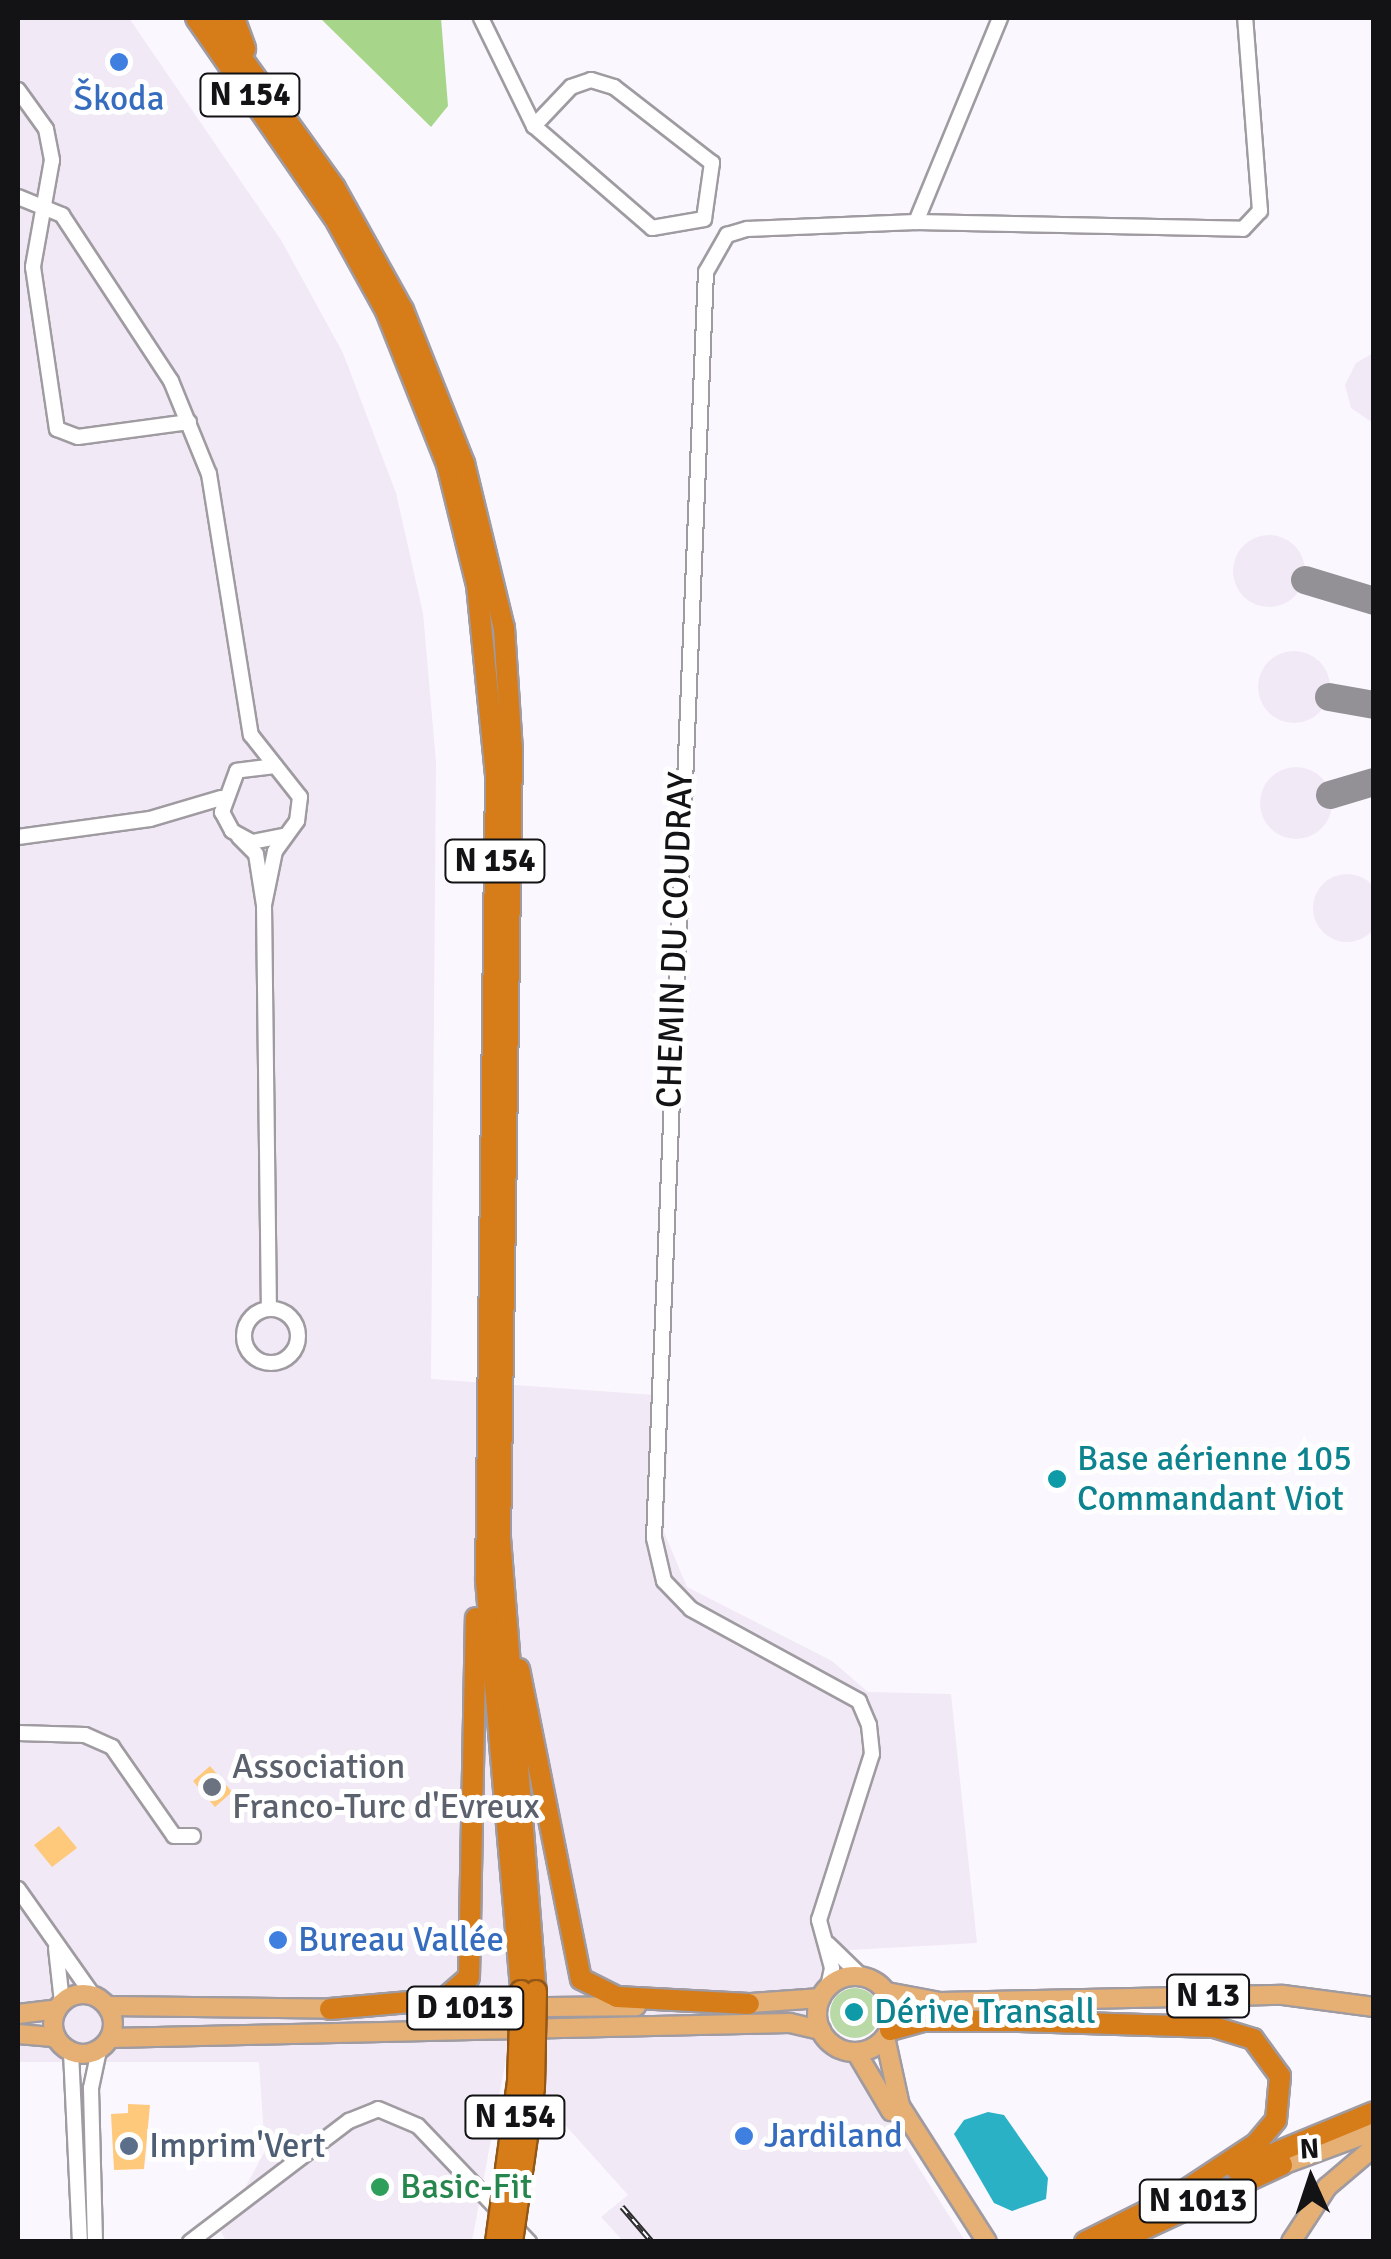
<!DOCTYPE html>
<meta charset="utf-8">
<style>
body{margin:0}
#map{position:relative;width:1391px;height:2259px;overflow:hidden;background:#fbf7fe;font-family:Signika,sans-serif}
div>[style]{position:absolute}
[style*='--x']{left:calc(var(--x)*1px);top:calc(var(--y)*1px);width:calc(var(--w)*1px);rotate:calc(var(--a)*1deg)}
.built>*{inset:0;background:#f1e9f6}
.round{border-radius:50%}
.green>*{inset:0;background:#b9d9a6}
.forest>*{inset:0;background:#a7d68b}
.water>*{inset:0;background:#2ab1c6}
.taxiway>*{height:28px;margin:-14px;padding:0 14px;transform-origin:14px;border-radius:14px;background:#949196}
.building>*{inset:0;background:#fec97b}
.roads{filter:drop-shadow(2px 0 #9f9ba1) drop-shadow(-2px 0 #9f9ba1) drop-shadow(0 2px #9f9ba1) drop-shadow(0 -2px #9f9ba1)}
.minor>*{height:14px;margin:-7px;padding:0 7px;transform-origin:7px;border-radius:7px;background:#fff}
.minor>.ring{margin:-7px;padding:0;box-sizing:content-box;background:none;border:14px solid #fff;border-radius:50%}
.major>*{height:18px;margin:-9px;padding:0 9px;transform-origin:9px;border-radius:9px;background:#e6b074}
.major>.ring{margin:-9px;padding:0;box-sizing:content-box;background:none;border:18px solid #e6b074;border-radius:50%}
.highway>*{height:20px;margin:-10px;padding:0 10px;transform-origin:10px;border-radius:10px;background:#d67c18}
.rail>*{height:6px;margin-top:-3px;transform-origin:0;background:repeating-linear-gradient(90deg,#fff 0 8px,#2c2b2d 0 16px);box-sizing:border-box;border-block:2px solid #2c2b2d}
.bridges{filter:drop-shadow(2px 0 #925717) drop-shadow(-2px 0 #925717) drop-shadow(0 2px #925717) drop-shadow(0 -2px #925717)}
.highway-bridge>*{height:20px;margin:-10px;padding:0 10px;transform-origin:10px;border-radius:10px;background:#d67c18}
.dots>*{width:28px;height:28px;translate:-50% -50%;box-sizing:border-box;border:5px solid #fff;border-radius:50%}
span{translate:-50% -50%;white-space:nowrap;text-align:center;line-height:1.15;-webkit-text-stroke:10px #fff;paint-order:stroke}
.shield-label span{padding:2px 8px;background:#fff;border:2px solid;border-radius:8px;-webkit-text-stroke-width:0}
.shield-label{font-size:32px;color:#131214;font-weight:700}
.shop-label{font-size:35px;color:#366cbe}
.left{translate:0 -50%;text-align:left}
.street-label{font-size:35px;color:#131214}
.culture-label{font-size:35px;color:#0d838f}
.worship-label{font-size:35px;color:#5b616d}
.service-label{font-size:35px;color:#4e5e75}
.leisure-label{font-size:35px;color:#27864d}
.frame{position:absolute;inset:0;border:20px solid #131214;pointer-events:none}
.north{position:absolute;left:1261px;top:2129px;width:100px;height:100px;-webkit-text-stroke:8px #fff;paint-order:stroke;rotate:357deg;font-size:28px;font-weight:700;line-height:40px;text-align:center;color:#131214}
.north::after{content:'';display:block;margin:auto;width:35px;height:45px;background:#131214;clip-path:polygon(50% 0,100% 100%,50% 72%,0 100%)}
</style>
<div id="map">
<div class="built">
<div style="clip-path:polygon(18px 18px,129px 18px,281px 240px,343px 353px,396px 493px,423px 613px,436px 762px,431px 1379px,669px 1396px,664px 1532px,687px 1587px,832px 1661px,868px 1692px,951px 1694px,977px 1943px,849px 1950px,809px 1994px,965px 2241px,623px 2241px,601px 2217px,628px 2195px,506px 2059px,472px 2241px,226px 2241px,221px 2232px,265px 2151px,259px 2062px,18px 2062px)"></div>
<div style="clip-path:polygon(1373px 353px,1374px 353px,1373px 423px,1351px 408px,1345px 385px,1356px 363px)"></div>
<div class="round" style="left:1233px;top:535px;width:72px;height:72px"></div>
<div class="round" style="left:1258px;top:651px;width:72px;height:72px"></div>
<div class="round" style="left:1260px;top:767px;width:72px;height:72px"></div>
<div class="round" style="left:1313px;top:874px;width:68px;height:68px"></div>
</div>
<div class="green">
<div class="round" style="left:830px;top:1988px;width:50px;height:50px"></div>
</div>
<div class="forest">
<div style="clip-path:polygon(320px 18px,441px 18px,448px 106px,431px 127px)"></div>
</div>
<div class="water">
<div style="clip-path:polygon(988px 2112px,1004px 2115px,1048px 2178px,1046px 2199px,1012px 2211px,994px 2203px,954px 2134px,964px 2120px)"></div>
</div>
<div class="taxiway">
<div style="--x:1305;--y:580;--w:72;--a:16.9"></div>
<div style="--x:1329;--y:697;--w:46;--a:10.1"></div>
<div style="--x:1330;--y:795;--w:46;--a:-16.5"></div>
</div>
<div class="building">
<div style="clip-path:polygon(210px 1766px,232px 1792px,215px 1807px,193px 1781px)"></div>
<div style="clip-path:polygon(59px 1826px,77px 1848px,52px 1867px,34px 1845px)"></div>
<div style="clip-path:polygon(128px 2104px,150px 2105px,144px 2169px,114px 2170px,111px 2114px,128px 2113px)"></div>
</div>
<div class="roads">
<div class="minor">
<div style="--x:481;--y:18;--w:120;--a:63.9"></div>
<div style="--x:534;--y:126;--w:156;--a:40.8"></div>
<div style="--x:652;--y:228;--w:53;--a:-9.8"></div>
<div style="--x:704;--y:219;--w:57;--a:-81.9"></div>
<div style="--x:712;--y:163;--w:124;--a:-142.2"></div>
<div style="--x:614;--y:87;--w:24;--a:-163"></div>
<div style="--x:591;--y:80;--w:21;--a:161"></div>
<div style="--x:571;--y:87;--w:54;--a:133.5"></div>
<div style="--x:18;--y:90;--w:48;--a:54.3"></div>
<div style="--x:46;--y:129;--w:32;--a:79"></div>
<div style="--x:52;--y:160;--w:109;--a:100.1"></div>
<div style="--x:33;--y:267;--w:164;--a:81.6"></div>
<div style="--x:57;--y:429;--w:22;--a:21"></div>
<div style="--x:78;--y:437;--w:112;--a:-7.7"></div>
<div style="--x:18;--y:197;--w:48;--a:22.2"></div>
<div style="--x:62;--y:215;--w:199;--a:56.7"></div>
<div style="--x:171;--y:381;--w:100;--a:67.8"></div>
<div style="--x:209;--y:474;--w:264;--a:80.9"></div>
<div style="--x:251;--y:735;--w:79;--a:51.7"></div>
<div style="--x:300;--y:797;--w:24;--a:97"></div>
<div style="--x:297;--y:821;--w:37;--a:126"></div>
<div style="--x:275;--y:851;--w:55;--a:101.5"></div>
<div style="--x:916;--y:222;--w:327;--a:1.2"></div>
<div style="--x:1243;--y:229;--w:25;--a:-47"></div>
<div style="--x:1260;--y:211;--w:194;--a:-94.4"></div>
<div style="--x:275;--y:766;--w:38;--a:173"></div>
<div style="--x:237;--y:771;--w:44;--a:110.1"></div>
<div style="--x:222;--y:812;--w:21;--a:62"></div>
<div style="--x:232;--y:831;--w:23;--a:29"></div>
<div style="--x:252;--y:842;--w:32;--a:-11"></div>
<div style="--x:18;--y:837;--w:133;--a:-7.8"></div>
<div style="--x:150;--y:819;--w:74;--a:-16.5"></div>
<div style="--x:239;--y:837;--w:24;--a:45"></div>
<div style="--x:256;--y:854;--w:52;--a:81.1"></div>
<div style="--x:264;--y:905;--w:403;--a:89.3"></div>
<div class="ring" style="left:244px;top:1309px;width:40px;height:40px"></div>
<div style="--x:18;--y:1733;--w:67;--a:1.7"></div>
<div style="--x:85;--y:1735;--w:30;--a:24"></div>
<div style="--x:112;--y:1747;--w:108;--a:55.1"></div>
<div style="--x:174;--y:1836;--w:19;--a:0"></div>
<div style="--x:18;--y:1889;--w:128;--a:54.8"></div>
<div style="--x:828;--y:1944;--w:46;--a:44.1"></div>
<div style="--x:56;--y:1948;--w:54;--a:83.7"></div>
<div style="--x:828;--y:1987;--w:19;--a:-78"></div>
<div style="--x:832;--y:1968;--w:50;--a:-105.2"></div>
<div style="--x:819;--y:1920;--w:174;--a:-72.3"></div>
<div style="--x:872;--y:1754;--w:29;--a:-96"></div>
<div style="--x:869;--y:1725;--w:26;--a:-113"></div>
<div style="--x:859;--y:1701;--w:192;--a:-151.3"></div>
<div style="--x:691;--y:1609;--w:39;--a:-134"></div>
<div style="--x:664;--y:1581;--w:44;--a:-103.1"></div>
<div style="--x:654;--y:1538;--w:1267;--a:-87.65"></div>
<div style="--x:706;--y:272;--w:43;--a:-60.4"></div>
<div style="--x:727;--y:235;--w:21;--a:-17"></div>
<div style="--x:747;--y:229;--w:169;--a:-2.4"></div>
<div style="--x:916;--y:222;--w:221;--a:-67.6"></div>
<div style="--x:71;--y:2052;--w:190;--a:87.3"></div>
<div style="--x:95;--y:2242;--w:154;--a:-91.5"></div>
<div style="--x:91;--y:2088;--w:39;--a:-78"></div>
<div style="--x:190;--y:2242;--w:200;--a:-37.3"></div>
<div style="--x:349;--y:2121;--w:31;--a:-22"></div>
<div style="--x:378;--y:2109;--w:43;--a:23"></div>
<div style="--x:418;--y:2126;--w:161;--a:46.3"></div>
</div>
<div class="major">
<div class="ring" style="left:817px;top:1976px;width:58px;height:58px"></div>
<div style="--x:887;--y:1992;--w:54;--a:10.7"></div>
<div style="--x:940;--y:2002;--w:343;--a:-1.2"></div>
<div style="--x:1283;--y:1995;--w:92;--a:7.5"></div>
<div class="ring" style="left:53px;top:1994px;width:42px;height:42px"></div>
<div style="--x:737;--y:2004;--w:84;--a:-4.1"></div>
<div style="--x:108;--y:2006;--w:233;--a:0.7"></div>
<div style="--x:427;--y:2008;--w:209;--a:-0.5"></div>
<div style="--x:18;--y:2014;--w:38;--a:-7"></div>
<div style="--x:18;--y:2034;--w:38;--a:5"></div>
<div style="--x:885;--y:2037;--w:71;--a:77.7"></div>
<div style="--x:900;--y:2106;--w:161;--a:57.4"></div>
<div style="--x:110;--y:2038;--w:680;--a:-1.26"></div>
<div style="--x:790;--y:2023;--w:32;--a:13"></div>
<div style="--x:856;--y:2052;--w:69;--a:59.3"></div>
<div style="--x:1282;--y:2165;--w:98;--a:-20.3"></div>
<div style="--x:1291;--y:2242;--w:66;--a:-56.8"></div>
<div style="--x:1327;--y:2187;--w:62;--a:-40.4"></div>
</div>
<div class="highway">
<div style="--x:196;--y:18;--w:242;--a:55.3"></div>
<div style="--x:334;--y:217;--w:107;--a:61"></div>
<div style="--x:386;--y:311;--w:165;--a:68.3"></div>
<div style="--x:447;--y:464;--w:125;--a:76.1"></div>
<div style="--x:477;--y:585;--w:191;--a:84.3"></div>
<div style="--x:496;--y:775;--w:805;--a:90.71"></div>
<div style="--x:486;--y:1580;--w:412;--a:85.1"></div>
<div style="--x:213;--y:18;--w:209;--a:54.3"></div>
<div style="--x:335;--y:188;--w:140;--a:60.9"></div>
<div style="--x:403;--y:310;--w:165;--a:68.3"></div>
<div style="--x:464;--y:463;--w:170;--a:76.4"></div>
<div style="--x:504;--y:628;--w:123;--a:86.3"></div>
<div style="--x:512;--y:751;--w:787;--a:90.87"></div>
<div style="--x:500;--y:1538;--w:454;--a:85.5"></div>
<div style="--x:234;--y:18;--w:33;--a:70"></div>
<div style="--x:519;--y:1669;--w:316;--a:78.7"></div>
<div style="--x:581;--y:1979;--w:40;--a:26.6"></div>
<div style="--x:617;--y:1997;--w:132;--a:3"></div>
<div style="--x:330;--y:2009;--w:114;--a:-5"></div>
<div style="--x:444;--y:1999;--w:33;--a:-41"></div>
<div style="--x:469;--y:1977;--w:359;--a:-88.9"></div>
<div style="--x:890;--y:2030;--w:34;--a:-15"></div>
<div style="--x:923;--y:2021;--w:96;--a:0"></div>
<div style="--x:1019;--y:2021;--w:195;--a:1.8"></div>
<div style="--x:1214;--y:2027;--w:41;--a:17.1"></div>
<div style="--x:1253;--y:2039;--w:46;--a:53.9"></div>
<div style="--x:1280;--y:2076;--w:44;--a:95.2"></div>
<div style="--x:1276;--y:2120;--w:30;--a:130"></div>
<div style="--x:1257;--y:2143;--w:95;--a:146.6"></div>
<div style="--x:1236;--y:2169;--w:149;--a:-22.4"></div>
<div style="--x:1085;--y:2242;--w:114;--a:-26.6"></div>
<div style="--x:1116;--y:2242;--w:183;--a:-24.9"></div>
</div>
</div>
<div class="rail">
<div style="--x:622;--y:2207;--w:46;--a:49.4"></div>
</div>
<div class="bridges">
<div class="highway-bridge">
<div style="--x:496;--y:2242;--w:162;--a:-82.2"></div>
<div style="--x:518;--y:2081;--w:90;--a:-88.1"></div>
<div style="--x:512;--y:2242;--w:157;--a:-81.9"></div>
<div style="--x:534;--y:2087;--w:96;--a:-88.8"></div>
</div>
</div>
<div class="dots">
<div style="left:119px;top:62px;background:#3f7fe0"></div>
<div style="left:1057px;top:1479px;background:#0f9aa8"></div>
<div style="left:212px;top:1787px;background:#6b7280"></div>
<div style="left:278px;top:1940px;background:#3f7fe0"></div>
<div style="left:854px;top:2012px;background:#0f9aa8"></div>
<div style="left:744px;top:2136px;background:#3f7fe0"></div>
<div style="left:129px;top:2146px;background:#5c6f8a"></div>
<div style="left:380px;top:2187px;background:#2e9e5b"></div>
</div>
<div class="shield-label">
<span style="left:250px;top:95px">N 154</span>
<span style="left:495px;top:861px">N 154</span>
<span style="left:1208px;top:1996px">N 13</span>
<span style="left:465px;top:2008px">D 1013</span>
<span style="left:515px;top:2117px">N 154</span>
<span style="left:1198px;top:2201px">N 1013</span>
</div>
<div class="shop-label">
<span style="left:119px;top:99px">Škoda</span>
<span class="left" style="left:298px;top:1940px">Bureau Vallée</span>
<span class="left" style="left:764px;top:2136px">Jardiland</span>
</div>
<div class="street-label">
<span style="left:675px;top:940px;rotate:-88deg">CHEMIN DU COUDRAY</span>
</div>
<div class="culture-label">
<span class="left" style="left:1077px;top:1479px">Base aérienne 105<br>Commandant Viot</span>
<span class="left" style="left:874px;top:2012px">Dérive Transall</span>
</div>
<div class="worship-label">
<span class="left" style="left:232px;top:1787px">Association<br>Franco-Turc d'Evreux</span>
</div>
<div class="service-label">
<span class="left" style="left:149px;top:2146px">Imprim'Vert</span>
</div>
<div class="leisure-label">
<span class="left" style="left:400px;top:2187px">Basic-Fit</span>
</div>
<div class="frame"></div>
<div class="north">N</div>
</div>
